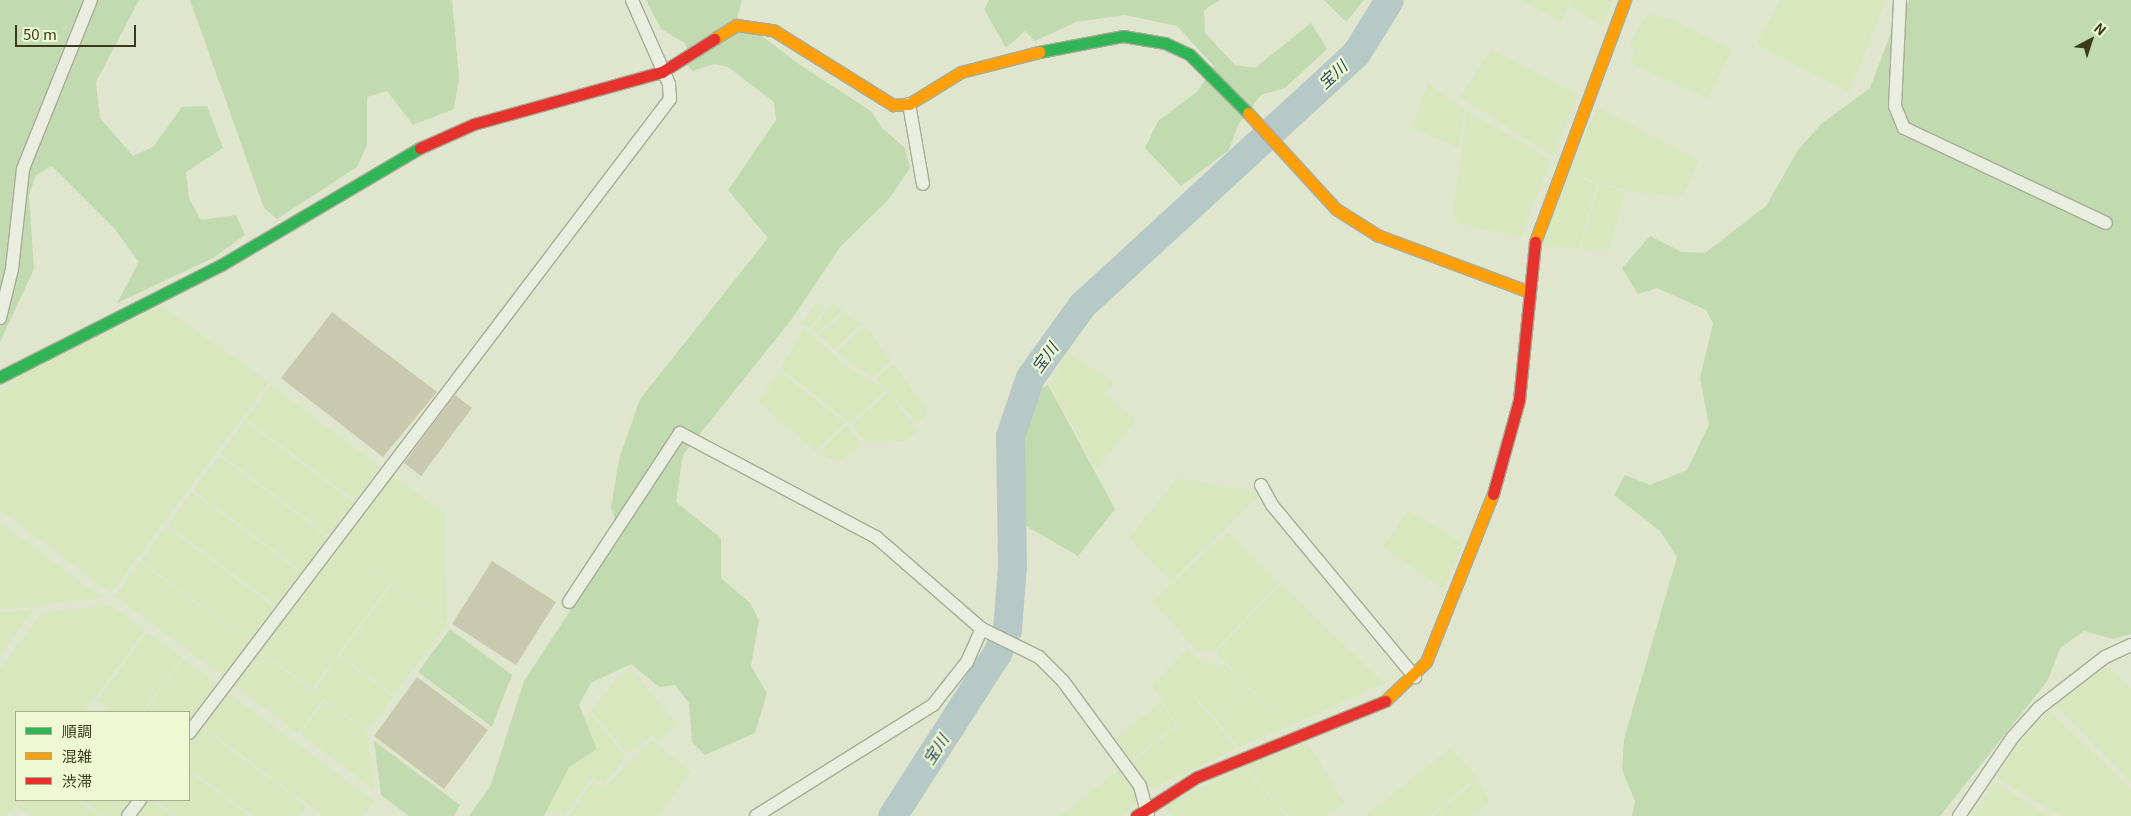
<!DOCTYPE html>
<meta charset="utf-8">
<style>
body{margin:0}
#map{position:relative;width:2131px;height:816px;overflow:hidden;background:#e0e6ce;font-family:Georgia,"Noto Sans JP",serif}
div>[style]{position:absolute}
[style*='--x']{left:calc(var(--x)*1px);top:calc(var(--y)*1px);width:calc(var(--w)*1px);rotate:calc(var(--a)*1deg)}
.farmland>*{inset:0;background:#d8e7be}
.green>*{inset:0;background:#c2daaf}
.river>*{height:29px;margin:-14.5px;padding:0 14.5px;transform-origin:14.5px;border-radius:14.5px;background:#b7c9c7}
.building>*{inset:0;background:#c8caae}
.roads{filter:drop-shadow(1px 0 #a8ac96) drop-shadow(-1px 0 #a8ac96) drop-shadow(0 1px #a8ac96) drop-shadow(0 -1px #a8ac96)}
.street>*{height:12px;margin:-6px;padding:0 6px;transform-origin:6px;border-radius:6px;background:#eaeee0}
.fast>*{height:11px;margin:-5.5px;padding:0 5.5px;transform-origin:5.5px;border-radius:5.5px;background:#30b455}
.slow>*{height:11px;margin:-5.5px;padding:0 5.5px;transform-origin:5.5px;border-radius:5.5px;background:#ff9f0a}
.jam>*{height:11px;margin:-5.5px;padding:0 5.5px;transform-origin:5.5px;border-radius:5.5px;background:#e5322d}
span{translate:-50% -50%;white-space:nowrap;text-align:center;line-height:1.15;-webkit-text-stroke:4px #eef8d3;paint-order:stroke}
.water-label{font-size:16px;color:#2c445d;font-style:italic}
.legend{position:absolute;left:15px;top:711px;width:175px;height:90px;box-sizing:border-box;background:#eef8d3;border:1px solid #a6ad8a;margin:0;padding:6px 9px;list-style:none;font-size:15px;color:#3a3c1d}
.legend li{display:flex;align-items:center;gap:10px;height:25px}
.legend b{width:25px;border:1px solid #a6ad8a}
.north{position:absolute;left:2066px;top:15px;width:50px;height:50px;-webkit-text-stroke:4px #eef8d3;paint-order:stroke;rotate:40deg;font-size:14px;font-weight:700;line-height:20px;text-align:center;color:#3a3c1d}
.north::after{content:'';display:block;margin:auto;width:18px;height:22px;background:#3a3c1d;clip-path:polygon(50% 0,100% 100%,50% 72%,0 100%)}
.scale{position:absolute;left:15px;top:25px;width:121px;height:22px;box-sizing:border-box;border:2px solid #3a3c1d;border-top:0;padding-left:6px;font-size:15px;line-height:18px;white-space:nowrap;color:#3a3c1d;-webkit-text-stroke:4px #eef8d3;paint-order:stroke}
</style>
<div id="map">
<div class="farmland">
<div style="clip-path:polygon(1522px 0,1571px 0,1561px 23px)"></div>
<div style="clip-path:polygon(1572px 0,1613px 0,1603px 26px,1570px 6px)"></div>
<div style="clip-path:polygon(1780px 0,1886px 0,1849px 92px,1756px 44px)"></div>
<div style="clip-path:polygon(1647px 14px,1673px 20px,1732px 49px,1708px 99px,1629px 62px,1634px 52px,1629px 44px)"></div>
<div style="clip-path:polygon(1491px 49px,1578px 95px,1553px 156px,1460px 97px)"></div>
<div style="clip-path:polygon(1428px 84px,1465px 109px,1459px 148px,1411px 128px)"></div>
<div style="clip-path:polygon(1597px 107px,1699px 160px,1683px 197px,1627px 191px,1569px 172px)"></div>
<div style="clip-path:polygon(1467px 111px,1551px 160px,1521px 237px,1458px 224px,1453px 210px)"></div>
<div style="clip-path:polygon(1567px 174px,1597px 184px,1579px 248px,1542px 247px)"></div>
<div style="clip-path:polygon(1599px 184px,1625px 192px,1609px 251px,1581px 248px)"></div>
<div style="clip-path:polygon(816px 302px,825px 308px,810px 328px,801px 325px)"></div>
<div style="clip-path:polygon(834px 302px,843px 311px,817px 333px,811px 330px)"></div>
<div style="clip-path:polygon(161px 306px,269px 382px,111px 593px,0 510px,0 394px,20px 375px)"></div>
<div style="clip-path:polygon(845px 313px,862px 324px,834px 349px,818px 335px)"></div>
<div style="clip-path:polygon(865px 326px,891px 360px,873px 377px,836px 352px)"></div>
<div style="clip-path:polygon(804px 328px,847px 367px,886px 390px,850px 423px,781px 368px)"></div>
<div style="clip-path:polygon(1067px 352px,1114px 382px,1105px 394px,1136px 420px,1096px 470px,1050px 384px)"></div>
<div style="clip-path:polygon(893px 363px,928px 411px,918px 423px,876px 379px)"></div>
<div style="clip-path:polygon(779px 371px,845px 423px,815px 451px,759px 402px)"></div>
<div style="clip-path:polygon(271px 385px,380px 467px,355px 500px,246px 419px)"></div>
<div style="clip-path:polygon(888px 392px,918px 430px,906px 441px,866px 442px,852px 425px)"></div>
<div style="clip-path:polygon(245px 421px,354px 503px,329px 535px,220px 454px)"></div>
<div style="clip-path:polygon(847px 425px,862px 444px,838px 462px,818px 453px)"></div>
<div style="clip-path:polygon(219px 456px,328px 537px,302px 571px,193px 490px)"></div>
<div style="clip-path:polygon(389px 472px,445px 514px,447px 625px,337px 543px)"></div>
<div style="clip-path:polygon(1177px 478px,1263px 493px,1170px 581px,1129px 538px)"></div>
<div style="clip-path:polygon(192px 492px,301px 573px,277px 606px,168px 525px)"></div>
<div style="clip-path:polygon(1408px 510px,1459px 541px,1461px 548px,1443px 589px,1383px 547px)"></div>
<div style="clip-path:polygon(0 522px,102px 598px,0 610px)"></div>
<div style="clip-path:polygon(166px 527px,275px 608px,250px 642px,141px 561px)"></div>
<div style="clip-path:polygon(1228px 533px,1279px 583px,1213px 652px,1198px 652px,1152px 601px)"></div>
<div style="clip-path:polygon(336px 544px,390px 584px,312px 689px,258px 649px)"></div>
<div style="clip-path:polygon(140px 562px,249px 643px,224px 677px,115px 596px)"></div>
<div style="clip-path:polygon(1281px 584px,1384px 683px,1288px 727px,1216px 652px)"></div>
<div style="clip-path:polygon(392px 585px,446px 626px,394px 695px,340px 655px)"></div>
<div style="clip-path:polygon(111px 605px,145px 631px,84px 712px,16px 712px,19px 800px,7px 816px,0 816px,0 669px,42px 613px)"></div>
<div style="clip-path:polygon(34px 609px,0 656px,0 613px)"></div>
<div style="clip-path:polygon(147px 632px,182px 658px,142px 712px,113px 712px,97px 700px)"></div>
<div style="clip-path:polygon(1187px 649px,1202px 662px,1219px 665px,1172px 717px,1152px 685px)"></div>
<div style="clip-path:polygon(257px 650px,323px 699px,298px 733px,232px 684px)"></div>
<div style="clip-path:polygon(339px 656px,393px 697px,368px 731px,313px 691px)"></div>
<div style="clip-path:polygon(183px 659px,218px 685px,189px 725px,189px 712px,144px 712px)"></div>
<div style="clip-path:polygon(1224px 663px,1249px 688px,1216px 720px,1192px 692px)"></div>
<div style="clip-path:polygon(631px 668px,678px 725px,658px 741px,652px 735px,628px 754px,591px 711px,616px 678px)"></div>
<div style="clip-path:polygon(2111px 668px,2131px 688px,2131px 782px,2055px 704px,2091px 675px)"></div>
<div style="clip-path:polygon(1250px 689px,1287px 727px,1239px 747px,1217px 721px)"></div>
<div style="clip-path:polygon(226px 691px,374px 801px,363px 816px,324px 816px,201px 725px)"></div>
<div style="clip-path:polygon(1191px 694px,1237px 748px,1154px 788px,1147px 785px,1131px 763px,1178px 726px,1173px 718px)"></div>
<div style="clip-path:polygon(325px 701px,367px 732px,375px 790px,300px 734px)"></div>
<div style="clip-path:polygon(1161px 702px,1176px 725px,1130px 761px,1114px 739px)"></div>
<div style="clip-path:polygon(2049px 710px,2131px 789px,2131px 816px,2061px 816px,1997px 778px,2013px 751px)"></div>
<div style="clip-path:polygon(590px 713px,626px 757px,604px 785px,592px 777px,565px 816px,534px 808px,568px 743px)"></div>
<div style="clip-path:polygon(200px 727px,306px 806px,298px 816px,253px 816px,189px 768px,189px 742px)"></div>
<div style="clip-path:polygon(652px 740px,691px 772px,658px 816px,568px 816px,592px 782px,604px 788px)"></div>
<div style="clip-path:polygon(1308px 743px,1345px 803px,1325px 816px,1288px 816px,1245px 766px)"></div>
<div style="clip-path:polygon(1451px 748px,1477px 777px,1430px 816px,1365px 816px)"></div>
<div style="clip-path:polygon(1244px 767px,1286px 816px,1172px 816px,1164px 805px)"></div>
<div style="clip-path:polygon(1120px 769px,1137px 791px,1136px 803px,1122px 816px,1059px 816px)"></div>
<div style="clip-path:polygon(189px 771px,248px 816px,249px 816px,177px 816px,155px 800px,189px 800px)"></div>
<div style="clip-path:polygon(1478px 779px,1490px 802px,1472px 816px,1434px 816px)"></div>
<div style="clip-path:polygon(1995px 782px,2048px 816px,1973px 816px)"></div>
<div style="clip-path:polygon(23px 800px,78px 800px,100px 816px,30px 816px,17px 807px)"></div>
<div style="clip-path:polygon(82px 800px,136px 800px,124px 816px,103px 816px)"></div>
<div style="clip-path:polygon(146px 800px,151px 800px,173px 816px,134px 816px)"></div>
</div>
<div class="green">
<div style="clip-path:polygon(0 0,139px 0,96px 82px,100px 118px,133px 156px,153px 147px,182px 107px,207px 106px,223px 148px,186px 172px,189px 199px,201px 220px,236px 215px,245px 235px,213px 258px,117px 303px,139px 262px,114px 228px,52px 166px,36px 175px,29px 195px,34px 269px,0 342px)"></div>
<div style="clip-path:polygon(190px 0,452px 0,459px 77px,454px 109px,413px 125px,387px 91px,367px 97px,367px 145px,357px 167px,277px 219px,264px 208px)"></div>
<div style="clip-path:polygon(646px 0,742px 0,737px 17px,800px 65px,871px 111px,882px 128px,905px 148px,910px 168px,889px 199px,841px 246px,791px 320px,683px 455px,676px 502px,721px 538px,721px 578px,750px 603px,759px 620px,751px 666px,767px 693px,755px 733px,705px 755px,692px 742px,689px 703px,675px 685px,659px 687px,631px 664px,591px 683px,579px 705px,597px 749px,569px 767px,544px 816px,469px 816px,490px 787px,524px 681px,621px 533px,611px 508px,619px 459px,640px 399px,768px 238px,728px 190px,776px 120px,774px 102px,728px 67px,714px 64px,693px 71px,687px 65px,691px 58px,685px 43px,661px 29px)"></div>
<div style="clip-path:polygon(989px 0,1220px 0,1204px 10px,1205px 33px,1235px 65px,1255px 68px,1311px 23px,1327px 49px,1285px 88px,1261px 95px,1238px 125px,1229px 150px,1181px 186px,1145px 148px,1158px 121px,1198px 91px,1214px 66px,1177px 26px,1125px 15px,1076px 22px,1035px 41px,1025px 31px,1006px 48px,984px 9px)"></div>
<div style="clip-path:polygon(1324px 0,1364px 0,1346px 22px)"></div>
<div style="clip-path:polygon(1909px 0,2131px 0,2131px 634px,2113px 639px,2084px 631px,2060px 648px,2048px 680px,1940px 816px,1632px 816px,1635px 801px,1622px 770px,1624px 739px,1677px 557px,1660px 531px,1614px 495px,1625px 475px,1650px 485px,1687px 470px,1709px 425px,1700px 379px,1713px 323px,1706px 310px,1657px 288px,1638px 294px,1622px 268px,1650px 236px,1682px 252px,1705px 253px,1766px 206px,1798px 150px,1821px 124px,1870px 88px,1893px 27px)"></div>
<div style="clip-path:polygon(1048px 385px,1115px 509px,1078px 556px,1021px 523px,1023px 433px,1038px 390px)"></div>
<div style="clip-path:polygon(450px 629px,512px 675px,492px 727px,418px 672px)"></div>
<div style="clip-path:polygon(374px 741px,460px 805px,454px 816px,409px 816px,381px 795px)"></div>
</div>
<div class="river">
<div style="--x:892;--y:816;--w:194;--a:-57.2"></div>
<div style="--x:997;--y:653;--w:26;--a:-67"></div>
<div style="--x:1007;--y:629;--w:63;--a:-85.5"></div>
<div style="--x:1012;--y:566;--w:130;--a:-90.9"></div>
<div style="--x:1010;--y:436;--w:62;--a:-71.3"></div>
<div style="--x:1030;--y:377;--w:89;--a:-54.2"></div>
<div style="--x:1082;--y:305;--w:372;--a:-42.6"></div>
<div style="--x:1356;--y:53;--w:62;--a:-58.1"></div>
</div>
<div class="building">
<div style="clip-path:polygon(332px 312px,437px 392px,383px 457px,281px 378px)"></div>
<div style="clip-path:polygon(455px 395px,472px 408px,421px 476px,404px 463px)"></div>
<div style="clip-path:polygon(492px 561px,556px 602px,516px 665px,452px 624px)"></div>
<div style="clip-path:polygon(417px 677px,488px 730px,444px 789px,374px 736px)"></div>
</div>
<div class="roads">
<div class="street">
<div style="--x:1900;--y:0;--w:106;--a:92.7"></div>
<div style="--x:1895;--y:106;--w:24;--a:68"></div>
<div style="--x:1904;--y:128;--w:223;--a:25.2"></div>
<div style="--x:909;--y:104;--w:81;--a:80.1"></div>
<div style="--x:0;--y:318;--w:50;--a:-76.2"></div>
<div style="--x:12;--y:269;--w:101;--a:-83.7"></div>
<div style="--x:23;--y:169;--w:182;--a:-68.1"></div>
<div style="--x:1261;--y:485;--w:23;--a:61"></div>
<div style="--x:1272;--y:505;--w:224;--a:50.3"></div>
<div style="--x:569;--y:602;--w:202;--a:-56.7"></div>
<div style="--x:680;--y:433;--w:222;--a:28"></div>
<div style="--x:876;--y:537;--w:140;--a:41"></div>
<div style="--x:982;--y:629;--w:64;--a:26.2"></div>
<div style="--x:1039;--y:657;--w:34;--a:45"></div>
<div style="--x:1063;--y:681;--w:130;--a:53.7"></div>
<div style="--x:1140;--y:786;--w:31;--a:75"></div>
<div style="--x:189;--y:733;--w:796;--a:-52.81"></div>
<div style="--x:670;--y:99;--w:15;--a:-94"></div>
<div style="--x:669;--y:84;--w:92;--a:-113.8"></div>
<div style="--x:128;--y:816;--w:20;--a:-53"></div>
<div style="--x:756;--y:816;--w:209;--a:-32.1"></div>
<div style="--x:933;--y:705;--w:55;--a:-51.7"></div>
<div style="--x:967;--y:662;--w:36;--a:-66"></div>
<div style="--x:1959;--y:816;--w:94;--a:-55.8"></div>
<div style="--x:2012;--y:738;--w:40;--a:-48"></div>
<div style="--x:2039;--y:708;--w:83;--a:-37.7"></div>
<div style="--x:2105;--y:657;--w:29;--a:-25"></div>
</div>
<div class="fast">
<div style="--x:1039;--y:52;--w:86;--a:-10.8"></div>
<div style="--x:1123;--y:36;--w:43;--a:9.5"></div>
<div style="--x:1165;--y:43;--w:26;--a:25"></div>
<div style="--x:1189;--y:54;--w:83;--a:45"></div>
<div style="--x:0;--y:377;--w:248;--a:-26.9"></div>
<div style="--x:221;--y:265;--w:231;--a:-30.5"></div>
</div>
<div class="slow">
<div style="--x:714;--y:39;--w:26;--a:-32"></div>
<div style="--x:736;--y:25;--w:37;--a:8"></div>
<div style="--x:773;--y:30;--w:142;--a:32"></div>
<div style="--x:893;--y:105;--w:16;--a:-4"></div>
<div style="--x:909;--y:104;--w:61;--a:-31.6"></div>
<div style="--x:961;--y:72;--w:81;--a:-14.4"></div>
<div style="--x:1248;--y:113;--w:130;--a:47.5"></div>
<div style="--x:1336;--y:209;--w:49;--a:32.4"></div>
<div style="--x:1377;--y:235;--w:160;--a:20.5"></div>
<div style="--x:1535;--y:242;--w:258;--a:-69.6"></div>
<div style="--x:1385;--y:701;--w:57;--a:-43.6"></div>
<div style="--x:1426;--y:662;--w:181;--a:-68.3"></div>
</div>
<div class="jam">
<div style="--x:420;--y:148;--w:59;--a:-24"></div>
<div style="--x:474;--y:124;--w:195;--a:-15.5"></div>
<div style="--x:662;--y:72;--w:62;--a:-32.4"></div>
<div style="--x:1493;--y:494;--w:98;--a:-74.5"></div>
<div style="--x:1519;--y:400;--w:159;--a:-84.2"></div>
<div style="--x:1136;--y:816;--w:72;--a:-32.6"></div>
<div style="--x:1197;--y:777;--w:203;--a:-22"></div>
</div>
</div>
<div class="water-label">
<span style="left:1332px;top:74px;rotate:-43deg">宝川</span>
<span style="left:1044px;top:357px;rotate:-54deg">宝川</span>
<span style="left:935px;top:749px;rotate:-57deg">宝川</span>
</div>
<ul class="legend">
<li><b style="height:6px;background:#30b455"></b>順調</li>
<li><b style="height:6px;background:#ff9f0a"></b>混雑</li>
<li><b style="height:6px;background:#e5322d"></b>渋滞</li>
</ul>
<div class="north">N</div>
<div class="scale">50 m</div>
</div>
